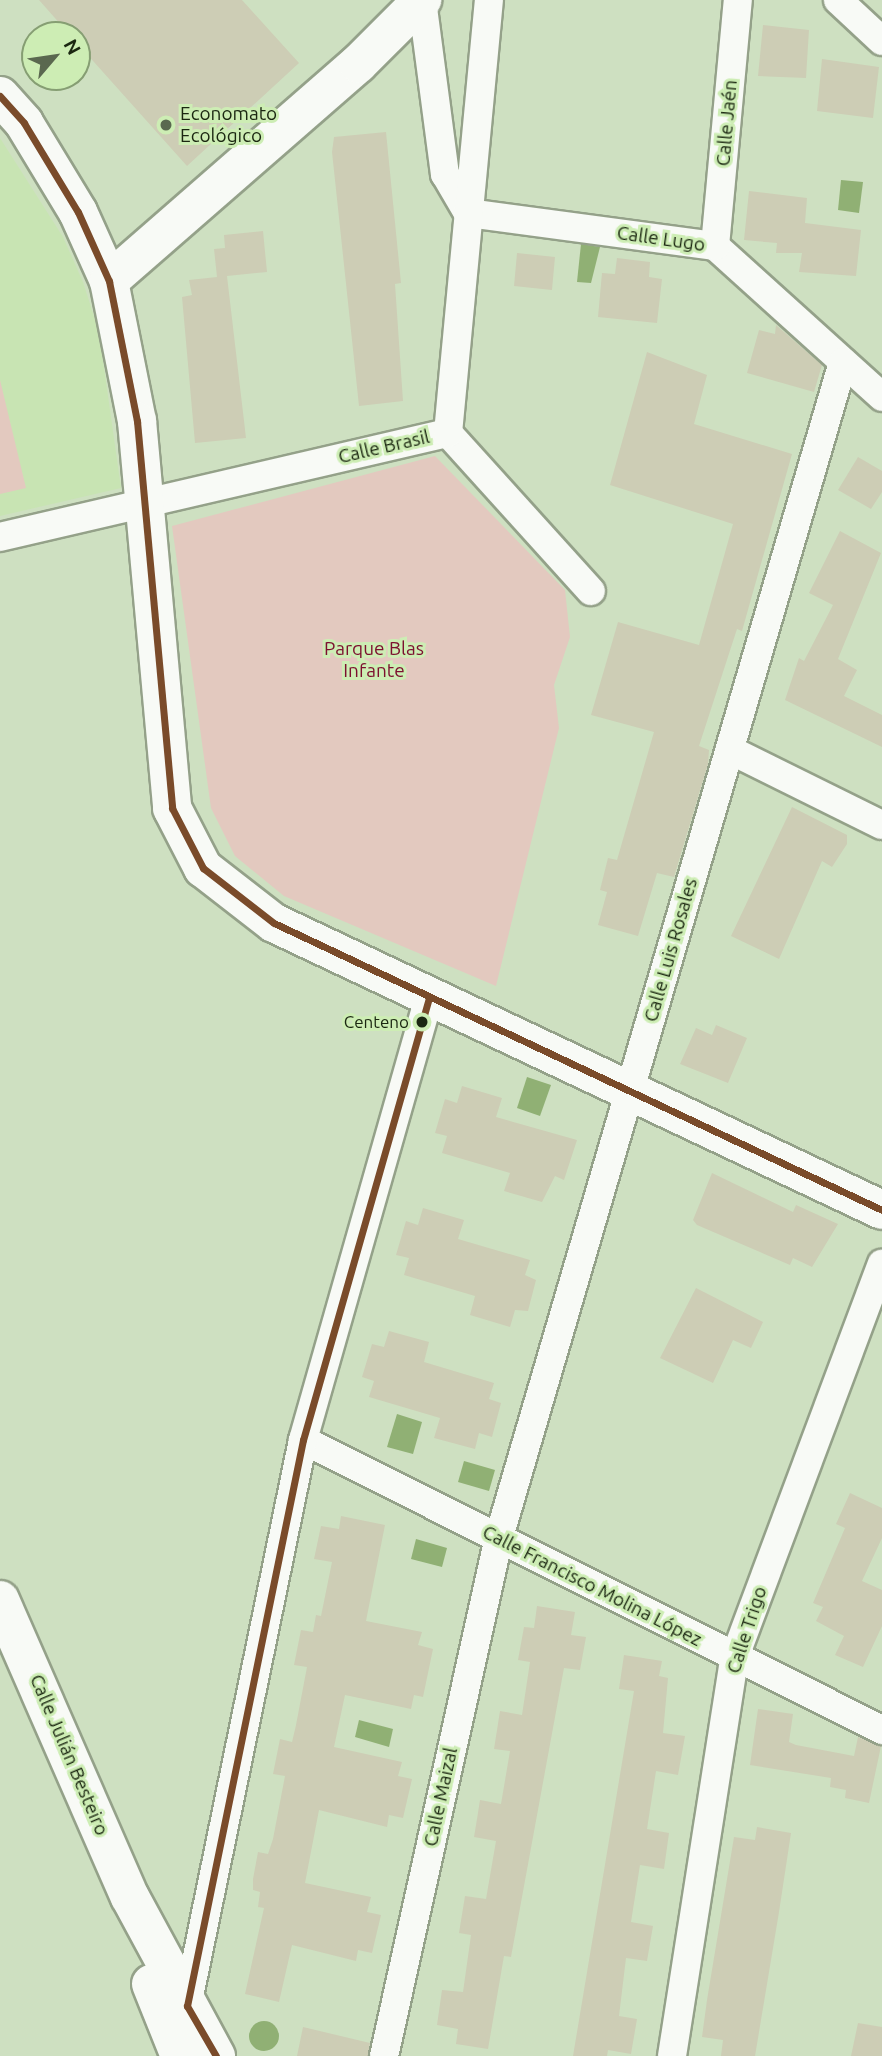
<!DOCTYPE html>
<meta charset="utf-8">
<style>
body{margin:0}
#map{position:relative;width:882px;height:2056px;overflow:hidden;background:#cee0c1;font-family:Ubuntu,sans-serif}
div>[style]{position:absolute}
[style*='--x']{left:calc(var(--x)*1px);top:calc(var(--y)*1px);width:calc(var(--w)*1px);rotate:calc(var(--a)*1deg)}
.built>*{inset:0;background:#c8e4b3}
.green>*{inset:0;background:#e3c9bf}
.water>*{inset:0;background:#90b074}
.round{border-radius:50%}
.building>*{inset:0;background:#cdcdb5}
.roads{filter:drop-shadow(2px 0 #94a189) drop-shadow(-2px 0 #94a189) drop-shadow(0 2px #94a189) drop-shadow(0 -2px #94a189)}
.street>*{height:28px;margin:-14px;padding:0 14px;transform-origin:14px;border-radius:14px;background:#f8faf6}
.secondary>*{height:38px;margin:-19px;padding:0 19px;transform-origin:19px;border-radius:19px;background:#f8faf6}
.bus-1>*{height:7px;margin:-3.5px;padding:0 3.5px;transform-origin:3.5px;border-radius:3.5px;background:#7a4b2a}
.dots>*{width:19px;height:19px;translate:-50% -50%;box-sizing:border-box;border:4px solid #cdedb4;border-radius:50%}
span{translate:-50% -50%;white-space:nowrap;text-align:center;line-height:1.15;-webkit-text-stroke:6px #cdedb4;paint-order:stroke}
.bus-label{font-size:17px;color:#1b2711}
.right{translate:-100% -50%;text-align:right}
.poi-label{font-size:19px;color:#1b2711}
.left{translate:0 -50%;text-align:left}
.street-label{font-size:19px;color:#1b2711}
.park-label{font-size:19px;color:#7c102f}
.north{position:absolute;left:21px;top:21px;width:70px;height:70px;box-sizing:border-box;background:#cdedb4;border:2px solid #869e73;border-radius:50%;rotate:61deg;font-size:19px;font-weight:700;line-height:28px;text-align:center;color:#1b2711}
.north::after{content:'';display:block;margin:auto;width:24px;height:32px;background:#5a684f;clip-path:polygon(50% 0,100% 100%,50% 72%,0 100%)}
</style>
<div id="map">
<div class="built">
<div style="clip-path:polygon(0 138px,63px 237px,83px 282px,99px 332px,121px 488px,0 516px)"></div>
</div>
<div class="green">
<div style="clip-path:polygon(0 380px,26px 488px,0 494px)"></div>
<div style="clip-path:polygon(435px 456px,565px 590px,570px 637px,554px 685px,559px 728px,496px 986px,284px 896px,235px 856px,211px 808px,172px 526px)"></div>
</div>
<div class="water">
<div style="clip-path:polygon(841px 180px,863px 182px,859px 213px,838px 210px)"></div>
<div style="clip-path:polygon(581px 244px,600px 247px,591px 283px,577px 282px)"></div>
<div style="clip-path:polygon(527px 1077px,551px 1085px,540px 1116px,517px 1108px)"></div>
<div style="clip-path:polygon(397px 1414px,422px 1422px,413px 1454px,387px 1447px)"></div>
<div style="clip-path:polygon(464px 1461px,495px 1470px,489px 1491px,458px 1482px)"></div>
<div style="clip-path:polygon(416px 1539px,447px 1548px,442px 1567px,411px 1559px)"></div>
<div style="clip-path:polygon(359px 1720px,393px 1729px,389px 1747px,355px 1737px)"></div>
<div class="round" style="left:249px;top:2021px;width:30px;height:30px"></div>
</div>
<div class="building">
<div style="clip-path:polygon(39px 0,242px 0,299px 63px,187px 166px,77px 43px,77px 35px,70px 35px)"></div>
<div style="clip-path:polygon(763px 25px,809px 30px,806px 78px,758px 76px)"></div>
<div style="clip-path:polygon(822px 59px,879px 67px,873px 118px,817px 111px)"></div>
<div style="clip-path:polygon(386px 132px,401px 283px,395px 284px,403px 401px,359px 406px,332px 152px,334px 137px)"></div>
<div style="clip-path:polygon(749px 191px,807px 198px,805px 223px,861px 230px,856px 276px,799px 272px,802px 253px,776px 253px,777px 243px,744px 240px)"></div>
<div style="clip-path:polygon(263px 231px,267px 272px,227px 276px,246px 438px,195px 443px,182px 297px,192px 295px,189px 280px,217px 277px,214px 249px,225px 248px,224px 235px)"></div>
<div style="clip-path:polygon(517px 253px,555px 257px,552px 290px,514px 286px)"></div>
<div style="clip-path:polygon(617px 258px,650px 262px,649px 277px,662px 279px,657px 323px,598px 317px,602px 273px,615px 274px)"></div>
<div style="clip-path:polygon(776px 325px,822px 365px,814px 392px,747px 373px,759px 330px,775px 334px)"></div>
<div style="clip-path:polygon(647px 352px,707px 375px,694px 424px,792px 454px,742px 631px,737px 629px,699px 746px,709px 750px,708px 764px,674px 877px,657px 873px,638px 936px,598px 925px,607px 892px,600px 890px,608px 858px,617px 860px,654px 732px,591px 715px,618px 622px,699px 645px,733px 524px,610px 485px)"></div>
<div style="clip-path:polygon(858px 457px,882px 471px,882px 492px,871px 509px,838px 490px)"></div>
<div style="clip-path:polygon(840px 531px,881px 553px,838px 659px,857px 670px,844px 696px,882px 715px,882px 747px,785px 700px,799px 658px,804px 661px,833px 605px,809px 593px)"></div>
<div style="clip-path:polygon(792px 807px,847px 835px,847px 844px,832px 867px,822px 861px,779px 959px,731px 936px)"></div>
<div style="clip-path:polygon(716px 1025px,747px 1038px,728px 1083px,680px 1064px,696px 1028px,712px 1035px)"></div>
<div style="clip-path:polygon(462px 1086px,502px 1098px,496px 1117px,577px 1140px,564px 1180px,555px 1176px,542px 1202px,504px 1191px,510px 1173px,442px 1153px,447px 1136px,435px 1133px,445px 1099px,457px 1103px)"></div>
<div style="clip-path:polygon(712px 1173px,793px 1212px,796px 1205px,838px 1224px,812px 1267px,793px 1258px,790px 1265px,697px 1225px,693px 1220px)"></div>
<div style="clip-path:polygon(423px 1208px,464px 1220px,458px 1239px,530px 1260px,525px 1275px,536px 1280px,528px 1311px,515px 1310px,510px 1327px,470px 1315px,475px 1296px,404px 1275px,409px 1258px,396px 1255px,406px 1221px,418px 1225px)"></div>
<div style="clip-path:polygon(696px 1288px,763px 1322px,751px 1348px,733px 1340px,713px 1383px,660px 1358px)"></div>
<div style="clip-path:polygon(389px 1331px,429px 1342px,424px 1362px,494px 1383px,489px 1399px,501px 1403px,492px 1437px,479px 1433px,475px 1449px,434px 1438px,440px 1418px,369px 1397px,374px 1381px,362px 1377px,372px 1344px,384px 1347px)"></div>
<div style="clip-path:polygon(850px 1493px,882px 1508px,882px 1538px,862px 1581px,882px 1590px,882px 1626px,863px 1667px,835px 1655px,844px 1636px,816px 1621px,823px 1607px,813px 1603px,845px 1528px,836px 1524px)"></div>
<div style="clip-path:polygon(341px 1516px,385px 1525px,366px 1621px,422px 1632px,418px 1645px,433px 1649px,423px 1697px,414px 1695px,411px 1709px,345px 1695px,334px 1747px,402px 1762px,398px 1776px,412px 1779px,403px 1818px,389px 1815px,387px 1827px,319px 1810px,305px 1883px,371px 1897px,367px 1912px,381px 1915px,372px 1953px,358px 1950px,356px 1961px,292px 1945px,279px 2002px,245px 1994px,264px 1908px,258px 1907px,260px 1892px,253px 1890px,253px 1879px,258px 1852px,268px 1854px,273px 1839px,285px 1776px,273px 1774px,280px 1739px,292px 1742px,296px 1725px,307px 1667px,294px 1665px,301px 1630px,313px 1632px,316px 1615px,321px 1616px,332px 1562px,314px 1559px,321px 1526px,339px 1529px)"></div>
<div style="clip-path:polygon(537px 1606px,575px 1612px,571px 1635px,586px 1637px,580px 1670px,564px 1668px,511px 1957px,504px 1956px,488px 2049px,456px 2044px,458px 2029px,437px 2025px,442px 1990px,463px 1992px,471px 1935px,459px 1933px,465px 1896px,486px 1899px,496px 1841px,474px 1837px,477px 1819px,480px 1800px,501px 1804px,510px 1751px,494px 1749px,500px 1711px,522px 1715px,530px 1662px,518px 1660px,524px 1627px,534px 1628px)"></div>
<div style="clip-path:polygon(624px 1655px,662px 1661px,659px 1676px,668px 1678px,663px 1733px,685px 1736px,678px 1775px,656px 1771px,647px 1829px,669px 1833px,664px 1869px,640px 1865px,631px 1922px,653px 1926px,647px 1961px,626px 1958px,619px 2016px,637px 2019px,631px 2054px,608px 2050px,607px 2056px,573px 2056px,634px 1691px,619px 1689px)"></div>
<div style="clip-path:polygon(758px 1709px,793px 1714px,789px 1742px,796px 1745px,854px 1756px,858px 1737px,881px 1746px,869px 1803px,845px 1798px,846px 1790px,830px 1787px,831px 1778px,750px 1765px)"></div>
<div style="clip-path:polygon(757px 1827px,791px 1833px,779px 1912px,755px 2056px,721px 2056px,723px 2040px,702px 2037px,707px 2000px,734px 1837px,755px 1840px)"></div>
<div style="clip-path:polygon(858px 2023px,882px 2027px,882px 2056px,851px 2056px)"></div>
<div style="clip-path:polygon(303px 2027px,370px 2043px,368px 2056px,297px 2056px)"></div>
</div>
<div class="roads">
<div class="street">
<div style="--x:422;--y:0;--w:176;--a:82.5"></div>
<div style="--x:445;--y:174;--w:45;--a:59.5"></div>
<div style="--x:468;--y:213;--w:249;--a:7.6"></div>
<div style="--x:715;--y:246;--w:225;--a:42.1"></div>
<div style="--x:838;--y:0;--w:60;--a:43"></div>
<div style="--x:715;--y:246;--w:247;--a:-84.7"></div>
<div style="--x:448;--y:433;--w:213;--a:47.9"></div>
<div style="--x:0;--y:537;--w:460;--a:-13.1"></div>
<div style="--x:448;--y:433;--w:435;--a:-84.6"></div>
<div style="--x:730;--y:750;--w:169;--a:26.3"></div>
<div style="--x:303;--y:1440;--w:648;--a:26.6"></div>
<div style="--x:187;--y:2006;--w:578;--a:-78.42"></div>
<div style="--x:303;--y:1440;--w:461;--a:-74.1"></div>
<div style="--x:384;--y:2056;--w:532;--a:-77.51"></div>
<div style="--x:499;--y:1537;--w:1224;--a:-73.68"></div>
<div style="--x:672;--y:2056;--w:402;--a:-81.1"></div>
<div style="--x:734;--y:1659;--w:422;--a:-69.5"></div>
</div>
<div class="secondary">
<div style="--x:0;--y:96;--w:36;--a:48"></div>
<div style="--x:24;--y:123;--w:104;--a:58.8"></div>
<div style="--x:78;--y:212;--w:76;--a:65.8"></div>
<div style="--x:109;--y:281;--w:143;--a:78.7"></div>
<div style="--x:137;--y:421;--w:389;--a:84.8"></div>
<div style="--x:172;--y:808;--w:68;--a:62.7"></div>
<div style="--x:203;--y:868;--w:90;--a:37.8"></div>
<div style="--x:274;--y:923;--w:672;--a:25.27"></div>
<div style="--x:109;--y:281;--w:330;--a:-41.1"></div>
<div style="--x:358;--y:64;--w:91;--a:-45"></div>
<div style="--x:0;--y:1600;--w:324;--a:66.4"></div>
<div style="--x:130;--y:1897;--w:181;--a:61.6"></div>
<div style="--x:151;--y:1984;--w:78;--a:68.1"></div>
</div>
</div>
<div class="bus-1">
<div style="--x:0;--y:96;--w:36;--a:48"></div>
<div style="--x:24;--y:123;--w:104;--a:58.8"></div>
<div style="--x:78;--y:212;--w:76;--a:65.8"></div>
<div style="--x:109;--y:281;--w:143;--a:78.7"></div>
<div style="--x:137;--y:421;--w:389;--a:84.8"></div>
<div style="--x:172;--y:808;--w:68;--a:62.7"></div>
<div style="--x:203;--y:868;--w:90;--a:37.8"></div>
<div style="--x:274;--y:923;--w:672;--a:25.27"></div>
<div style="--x:216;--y:2056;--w:58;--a:-120.1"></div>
<div style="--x:187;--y:2006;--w:578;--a:-78.42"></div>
<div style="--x:303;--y:1440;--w:461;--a:-74.1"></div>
</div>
<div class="dots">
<div style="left:166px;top:125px;background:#5a684f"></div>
<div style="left:422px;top:1022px;background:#1b2711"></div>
</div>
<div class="bus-label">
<span class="right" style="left:409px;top:1022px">Centeno</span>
</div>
<div class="poi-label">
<span class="left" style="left:180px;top:125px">Economato<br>Ecológico</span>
</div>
<div class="street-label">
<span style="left:727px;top:123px;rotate:-85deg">Calle Jaén</span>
<span style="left:661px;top:239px;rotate:8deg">Calle Lugo</span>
<span style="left:384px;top:447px;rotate:-13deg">Calle Brasil</span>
<span style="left:671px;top:950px;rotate:-74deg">Calle Luis Rosales</span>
<span style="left:592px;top:1586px;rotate:27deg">Calle Francisco Molina López</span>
<span style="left:747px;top:1630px;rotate:-72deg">Calle Trigo</span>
<span style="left:69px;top:1755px;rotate:67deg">Calle Julián Besteiro</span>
<span style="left:441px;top:1797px;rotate:-78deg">Calle Maizal</span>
</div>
<div class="park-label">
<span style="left:374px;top:660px">Parque Blas<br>Infante</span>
</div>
<div class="north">N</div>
</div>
